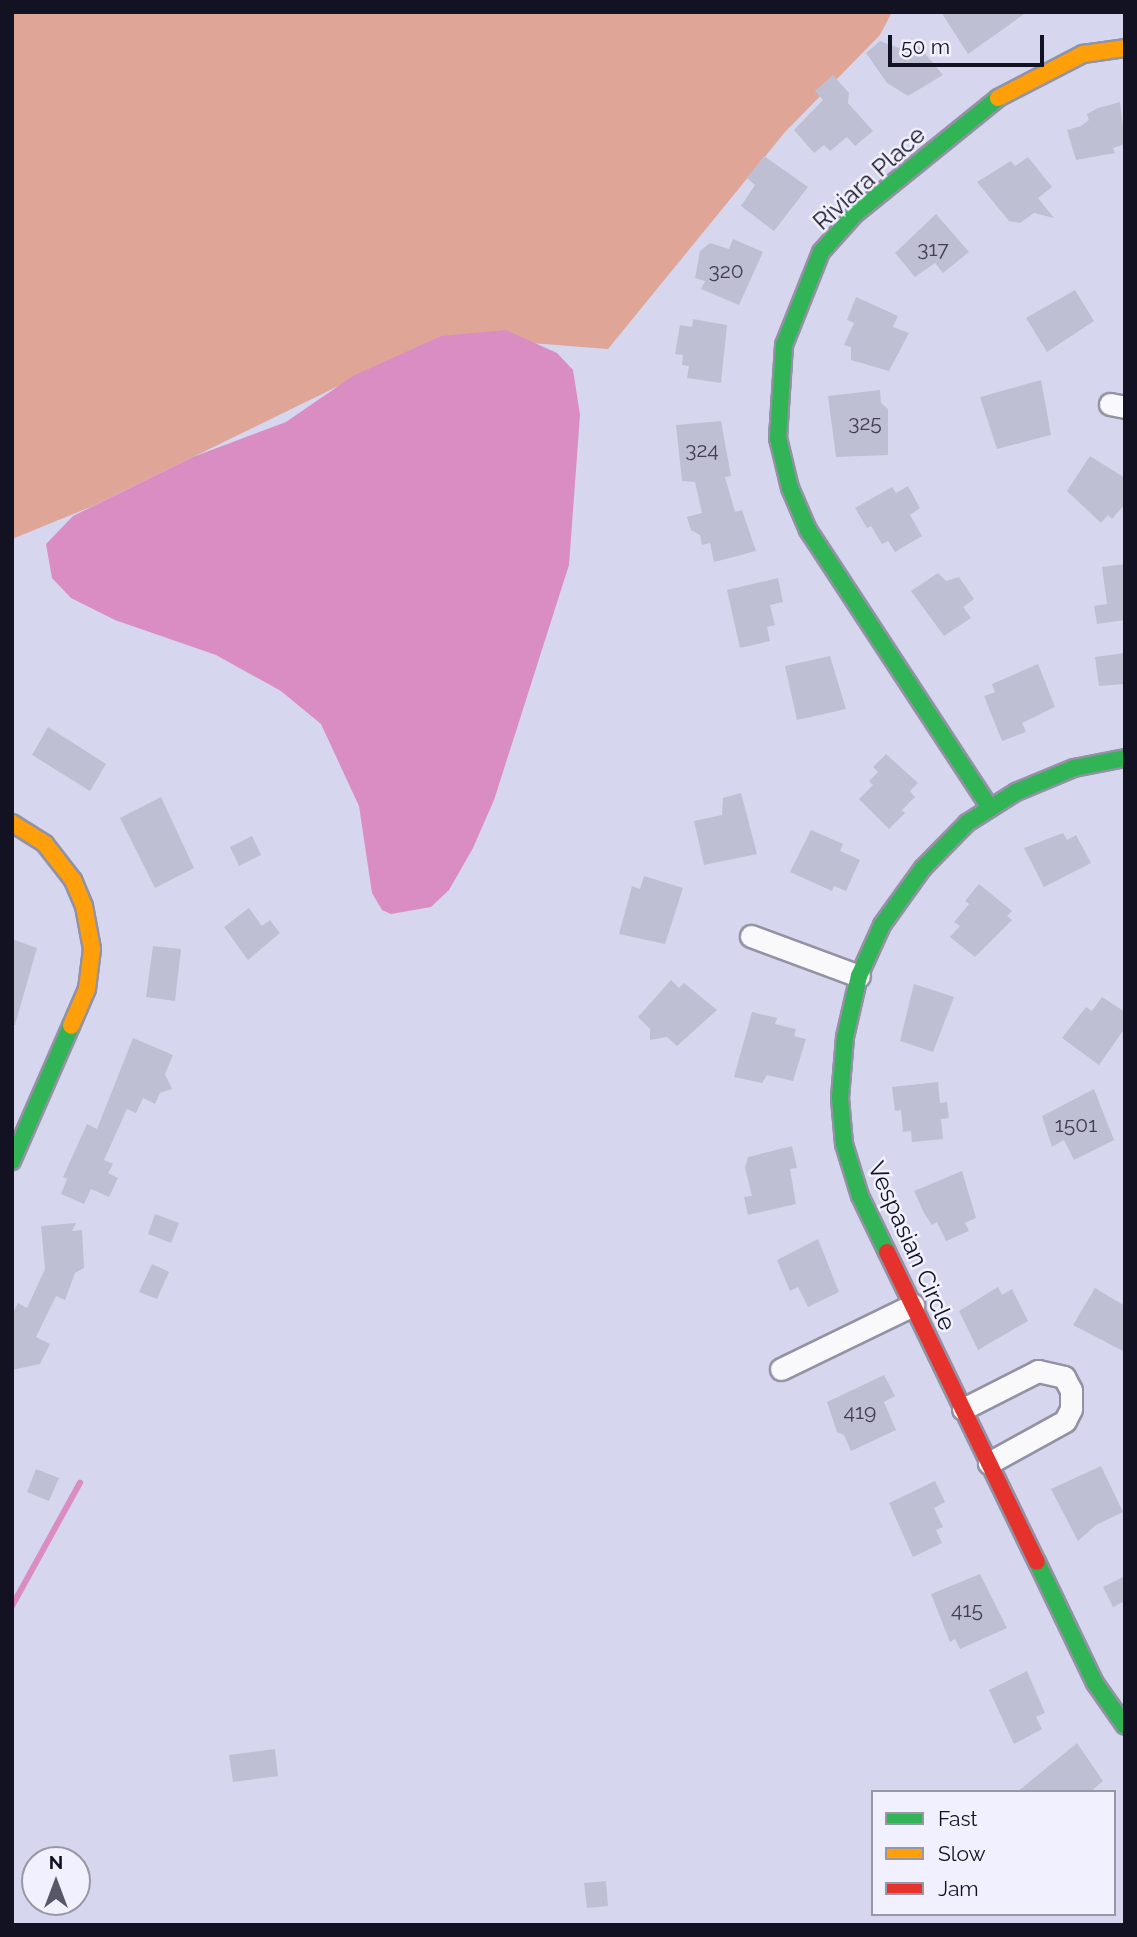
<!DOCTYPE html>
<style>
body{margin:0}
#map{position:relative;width:1137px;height:1937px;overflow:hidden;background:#d6d6ee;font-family:Raleway,sans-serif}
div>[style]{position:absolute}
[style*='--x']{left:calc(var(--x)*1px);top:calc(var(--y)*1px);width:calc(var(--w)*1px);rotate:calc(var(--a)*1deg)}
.green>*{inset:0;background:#dfa697}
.water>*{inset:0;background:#d98dc3}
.stream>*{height:6px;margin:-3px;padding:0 3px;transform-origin:3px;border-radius:3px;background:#d98dc3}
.building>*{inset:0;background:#bfbfd3}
.roads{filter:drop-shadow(2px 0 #9292a4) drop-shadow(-2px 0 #9292a4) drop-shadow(0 2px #9292a4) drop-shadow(0 -2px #9292a4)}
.street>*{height:21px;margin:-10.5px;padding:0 10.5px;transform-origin:10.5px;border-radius:10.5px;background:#f9f9fc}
.fast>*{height:16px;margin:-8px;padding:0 8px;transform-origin:8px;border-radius:8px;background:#30b455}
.slow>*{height:16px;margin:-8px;padding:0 8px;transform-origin:8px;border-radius:8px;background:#ff9f0a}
.jam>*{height:16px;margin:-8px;padding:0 8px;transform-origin:8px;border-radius:8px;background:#e5322d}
span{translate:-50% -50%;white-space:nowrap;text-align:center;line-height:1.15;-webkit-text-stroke:5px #f0f0fe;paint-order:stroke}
.number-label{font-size:21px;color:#414051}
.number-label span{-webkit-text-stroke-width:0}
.street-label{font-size:24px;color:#131222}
.frame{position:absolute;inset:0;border:14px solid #131222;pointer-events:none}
.legend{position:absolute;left:871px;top:1790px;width:245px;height:126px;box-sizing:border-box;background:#f0f0fe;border:2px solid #9897a6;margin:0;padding:9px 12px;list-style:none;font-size:21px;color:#131222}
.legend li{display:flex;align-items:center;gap:14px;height:35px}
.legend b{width:35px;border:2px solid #9897a6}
.north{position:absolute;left:21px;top:1846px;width:70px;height:70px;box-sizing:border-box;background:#f0f0fe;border:2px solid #9897a6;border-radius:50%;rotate:0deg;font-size:19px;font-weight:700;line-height:28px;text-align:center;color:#131222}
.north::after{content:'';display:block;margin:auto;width:24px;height:32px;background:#575769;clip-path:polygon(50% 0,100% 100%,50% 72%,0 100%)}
.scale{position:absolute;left:888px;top:35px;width:156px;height:32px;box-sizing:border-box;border:4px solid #131222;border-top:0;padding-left:9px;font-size:21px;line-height:24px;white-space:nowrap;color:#131222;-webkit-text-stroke:5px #f0f0fe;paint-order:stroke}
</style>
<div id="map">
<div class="green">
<div style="clip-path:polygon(12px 12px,892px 12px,880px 35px,785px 132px,608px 349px,441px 336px,93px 506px,12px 539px)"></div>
</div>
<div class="water">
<div style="clip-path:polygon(506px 330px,557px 353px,573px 370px,580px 415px,569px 565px,494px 800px,473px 848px,449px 890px,431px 907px,391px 914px,382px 910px,372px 893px,359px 806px,321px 724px,281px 691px,216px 655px,115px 620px,71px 598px,52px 578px,46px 544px,73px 516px,193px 457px,286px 422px,353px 376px,441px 336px)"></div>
</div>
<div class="stream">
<div style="--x:12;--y:1606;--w:141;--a:-61.1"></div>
</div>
<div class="building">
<div style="clip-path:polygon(941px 12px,1027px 12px,968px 54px)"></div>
<div style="clip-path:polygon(912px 38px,943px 75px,908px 96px,887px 83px,866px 53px,880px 41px,899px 48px)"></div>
<div style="clip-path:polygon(833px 75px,849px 93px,848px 103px,873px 131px,855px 146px,847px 137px,830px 151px,824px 145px,814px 153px,794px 130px,823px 100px,815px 91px)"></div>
<div style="clip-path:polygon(1120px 102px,1125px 144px,1113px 148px,1115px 153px,1076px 160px,1067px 130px,1081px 126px,1089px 120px,1087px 114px,1098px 108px)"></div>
<div style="clip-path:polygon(764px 156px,808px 187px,774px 231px,741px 206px,755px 185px,747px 178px)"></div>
<div style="clip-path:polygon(1028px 157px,1052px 187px,1038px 198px,1054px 218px,1034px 213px,1020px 223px,1009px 221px,977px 182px,1011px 161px,1015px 166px)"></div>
<div style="clip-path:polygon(936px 214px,969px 252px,943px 273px,935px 263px,915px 277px,895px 253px)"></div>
<div style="clip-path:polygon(733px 239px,763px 252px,739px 305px,701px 289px,705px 281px,695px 278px,700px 251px,710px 243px,729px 249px)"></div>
<div style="clip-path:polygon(1075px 290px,1094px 321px,1047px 352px,1026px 318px)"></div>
<div style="clip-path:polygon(856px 297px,898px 316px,893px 327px,909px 333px,889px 371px,851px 360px,851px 347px,844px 345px,854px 323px,847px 320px)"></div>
<div style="clip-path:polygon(693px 319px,727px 325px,721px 383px,687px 378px,689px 366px,682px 365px,683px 355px,675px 354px,680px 325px,692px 327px)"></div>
<div style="clip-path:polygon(1041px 380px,1051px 435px,997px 449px,980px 397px)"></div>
<div style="clip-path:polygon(880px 390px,881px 403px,888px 409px,888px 455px,836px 457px,828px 396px)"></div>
<div style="clip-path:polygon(721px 421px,731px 476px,725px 477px,735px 512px,742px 510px,756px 551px,714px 562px,710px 543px,702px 545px,700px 535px,691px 530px,687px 517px,702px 513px,695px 482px,682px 481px,676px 425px)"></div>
<div style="clip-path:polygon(1090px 456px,1125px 478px,1125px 504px,1112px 519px,1108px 515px,1101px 523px,1067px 491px)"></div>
<div style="clip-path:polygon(908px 486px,920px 508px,910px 515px,922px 536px,895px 552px,888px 541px,882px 544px,871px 526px,867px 528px,855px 508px,892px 487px,896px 493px)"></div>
<div style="clip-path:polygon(1125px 564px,1125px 620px,1097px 624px,1094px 606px,1107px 604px,1102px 567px)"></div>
<div style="clip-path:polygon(938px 573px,946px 581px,959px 577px,974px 599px,963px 607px,971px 618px,944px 636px,911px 591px)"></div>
<div style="clip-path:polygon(778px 578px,783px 602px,770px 605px,775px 625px,767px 627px,770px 641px,740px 648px,727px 590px)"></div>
<div style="clip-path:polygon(1125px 653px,1125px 684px,1099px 686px,1095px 657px)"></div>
<div style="clip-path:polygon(830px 656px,846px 709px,797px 720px,785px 666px)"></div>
<div style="clip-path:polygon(1038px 664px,1055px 707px,1022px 723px,1026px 732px,1002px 741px,984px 696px,995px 692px,992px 684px)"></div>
<div style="clip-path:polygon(48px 727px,106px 764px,90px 791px,32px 755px)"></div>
<div style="clip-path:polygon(886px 754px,918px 783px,910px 791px,915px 797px,902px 810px,905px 813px,889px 829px,859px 799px,873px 785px,869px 781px,878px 772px,873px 767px)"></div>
<div style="clip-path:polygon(741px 793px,757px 854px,704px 865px,694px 821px,722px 815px,723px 798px)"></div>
<div style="clip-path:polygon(161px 797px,194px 868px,155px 888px,120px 818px)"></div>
<div style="clip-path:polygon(811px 830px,843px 844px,840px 851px,860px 860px,846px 891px,834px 886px,832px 891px,790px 872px)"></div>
<div style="clip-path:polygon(1063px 833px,1067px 840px,1076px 835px,1091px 863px,1044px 887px,1024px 848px)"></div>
<div style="clip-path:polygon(252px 836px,261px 855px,239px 866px,230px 847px)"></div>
<div style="clip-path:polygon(644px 876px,683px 888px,665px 944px,619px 934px,632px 886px,640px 889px)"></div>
<div style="clip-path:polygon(979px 884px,1012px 911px,1007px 916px,1012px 920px,975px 957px,950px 937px,960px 926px,954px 922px,969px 904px,965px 901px)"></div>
<div style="clip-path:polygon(249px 908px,262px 926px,270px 920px,280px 933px,248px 960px,224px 927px)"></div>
<div style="clip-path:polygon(12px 939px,37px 948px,15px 1025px,12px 1025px)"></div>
<div style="clip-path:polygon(153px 946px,181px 949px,175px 1001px,146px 997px)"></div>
<div style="clip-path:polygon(671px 980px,679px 988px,684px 983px,717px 1010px,677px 1046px,667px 1037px,650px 1040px,650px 1029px,638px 1017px)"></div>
<div style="clip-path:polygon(914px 984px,954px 997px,933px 1052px,900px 1041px)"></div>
<div style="clip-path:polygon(1102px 997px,1125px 1012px,1125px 1028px,1099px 1065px,1062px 1038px,1086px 1007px,1092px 1011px)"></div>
<div style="clip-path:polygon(752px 1012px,777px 1018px,775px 1024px,796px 1029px,794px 1036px,806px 1039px,793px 1081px,767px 1075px,762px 1083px,734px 1077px)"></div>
<div style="clip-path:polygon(133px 1038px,173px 1055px,165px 1074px,172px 1089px,160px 1093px,155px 1104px,143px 1098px,136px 1113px,127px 1109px,104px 1160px,113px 1164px,108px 1173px,118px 1178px,109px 1197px,91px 1189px,84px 1204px,61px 1194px,67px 1179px,63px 1177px,87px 1124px,97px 1129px)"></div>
<div style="clip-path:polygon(938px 1082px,940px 1103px,947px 1102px,949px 1118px,941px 1119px,943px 1139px,912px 1142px,911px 1131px,903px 1132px,901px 1110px,895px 1111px,892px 1087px)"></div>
<div style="clip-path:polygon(1094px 1089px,1114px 1140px,1074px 1160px,1064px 1140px,1052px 1147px,1042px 1116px)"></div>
<div style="clip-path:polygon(792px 1146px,797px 1168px,790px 1169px,796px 1204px,748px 1215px,744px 1197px,752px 1196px,745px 1168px,748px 1157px)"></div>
<div style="clip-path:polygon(962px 1171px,976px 1218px,965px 1223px,969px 1231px,946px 1241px,937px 1222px,932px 1225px,924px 1213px,914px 1191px)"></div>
<div style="clip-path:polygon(155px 1214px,179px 1223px,171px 1243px,148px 1234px)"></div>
<div style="clip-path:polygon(76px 1223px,72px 1231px,82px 1230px,84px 1268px,75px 1273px,65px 1300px,56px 1296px,36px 1337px,50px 1344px,40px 1364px,12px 1370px,12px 1315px,18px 1303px,27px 1308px,45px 1269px,41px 1226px)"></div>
<div style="clip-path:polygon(818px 1239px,839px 1292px,808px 1307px,798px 1287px,790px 1291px,777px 1260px)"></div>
<div style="clip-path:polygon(152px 1264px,169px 1272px,157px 1299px,139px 1292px)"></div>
<div style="clip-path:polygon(998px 1287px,1002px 1295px,1012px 1289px,1028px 1321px,978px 1350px,959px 1311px)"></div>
<div style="clip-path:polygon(1095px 1288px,1125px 1306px,1125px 1352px,1073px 1325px)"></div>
<div style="clip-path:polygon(884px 1375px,895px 1396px,884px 1402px,896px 1430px,851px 1451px,844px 1435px,837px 1432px,827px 1402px)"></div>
<div style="clip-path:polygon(1101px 1466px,1123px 1512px,1096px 1525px,1078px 1541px,1051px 1489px)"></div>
<div style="clip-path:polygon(36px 1469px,59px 1478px,49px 1501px,27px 1492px)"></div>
<div style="clip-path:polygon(935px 1481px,945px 1502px,934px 1508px,943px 1527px,936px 1530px,942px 1543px,913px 1557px,889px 1503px)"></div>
<div style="clip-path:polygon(980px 1574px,1007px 1628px,960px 1649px,955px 1639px,950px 1642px,931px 1594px)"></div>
<div style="clip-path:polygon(1125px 1576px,1125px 1601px,1113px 1607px,1103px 1587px)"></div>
<div style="clip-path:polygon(1027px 1671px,1045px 1713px,1036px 1717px,1042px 1729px,1014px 1744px,989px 1690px)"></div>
<div style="clip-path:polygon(1077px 1743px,1103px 1781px,1090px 1792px,1017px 1792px)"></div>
<div style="clip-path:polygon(275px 1749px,278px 1776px,233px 1782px,229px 1755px)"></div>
<div style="clip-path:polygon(606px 1881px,608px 1906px,587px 1908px,584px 1883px)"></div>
</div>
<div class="roads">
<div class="street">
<div style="--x:1110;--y:404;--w:15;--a:11"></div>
<div style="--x:751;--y:936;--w:115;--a:20.3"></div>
<div style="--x:781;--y:1369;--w:147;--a:-25.9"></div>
<div style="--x:963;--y:1409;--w:84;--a:-26.9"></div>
<div style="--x:1038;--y:1371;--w:27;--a:13"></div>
<div style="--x:1064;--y:1377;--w:15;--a:62"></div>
<div style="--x:1071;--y:1390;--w:19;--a:90"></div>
<div style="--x:1071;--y:1409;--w:13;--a:117"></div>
<div style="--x:1065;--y:1421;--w:87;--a:151.1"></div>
</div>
<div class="fast">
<div style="--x:990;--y:808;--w:332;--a:-123.2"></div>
<div style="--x:808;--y:530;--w:46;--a:-113.2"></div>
<div style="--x:790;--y:488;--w:51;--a:-103.5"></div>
<div style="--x:778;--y:438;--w:93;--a:-86.3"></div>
<div style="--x:784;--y:345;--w:100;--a:-68.3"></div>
<div style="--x:821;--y:252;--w:51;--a:-48.2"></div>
<div style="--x:855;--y:214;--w:184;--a:-39"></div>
<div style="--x:12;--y:1161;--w:147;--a:-66.4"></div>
<div style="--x:887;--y:1252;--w:62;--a:-115.7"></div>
<div style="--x:860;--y:1196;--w:54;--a:-107.1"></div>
<div style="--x:844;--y:1144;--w:46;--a:-95"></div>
<div style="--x:840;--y:1098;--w:61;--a:-85.3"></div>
<div style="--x:845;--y:1037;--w:63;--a:-77.1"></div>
<div style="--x:859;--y:976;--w:56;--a:-65.7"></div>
<div style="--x:882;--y:925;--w:70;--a:-54.3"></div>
<div style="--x:923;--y:868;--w:63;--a:-45.6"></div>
<div style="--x:967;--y:823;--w:58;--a:-32.3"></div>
<div style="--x:1016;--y:792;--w:63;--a:-22.5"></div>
<div style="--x:1074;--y:768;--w:52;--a:-11.1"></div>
<div style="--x:1037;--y:1562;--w:134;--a:64.4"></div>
<div style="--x:1095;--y:1683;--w:52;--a:55.1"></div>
</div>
<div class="slow">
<div style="--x:998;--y:98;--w:96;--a:-27.4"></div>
<div style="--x:1083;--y:54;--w:42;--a:-8.1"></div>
<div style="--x:12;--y:823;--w:39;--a:32"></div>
<div style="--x:45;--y:844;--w:46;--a:52.1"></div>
<div style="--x:73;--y:880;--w:28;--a:67"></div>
<div style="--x:84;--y:906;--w:44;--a:79.5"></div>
<div style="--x:92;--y:949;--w:40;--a:97.1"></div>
<div style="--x:87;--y:989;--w:40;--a:113.4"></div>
</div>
<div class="jam">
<div style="--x:887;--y:1252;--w:344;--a:64.2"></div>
</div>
</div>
<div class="number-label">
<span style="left:933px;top:249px">317</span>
<span style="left:726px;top:271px">320</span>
<span style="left:865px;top:423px">325</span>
<span style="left:702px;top:450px">324</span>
<span style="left:1076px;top:1125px">1501</span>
<span style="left:860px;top:1412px">419</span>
<span style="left:967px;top:1610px">415</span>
</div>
<div class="street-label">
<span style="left:869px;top:178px;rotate:-42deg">Riviara Place</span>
<span style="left:912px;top:1246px;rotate:66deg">Vespasian Circle</span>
</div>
<div class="frame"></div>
<ul class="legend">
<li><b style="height:9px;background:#30b455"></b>Fast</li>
<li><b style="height:9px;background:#ff9f0a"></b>Slow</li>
<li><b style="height:9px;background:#e5322d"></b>Jam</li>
</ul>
<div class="north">N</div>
<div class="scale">50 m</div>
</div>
